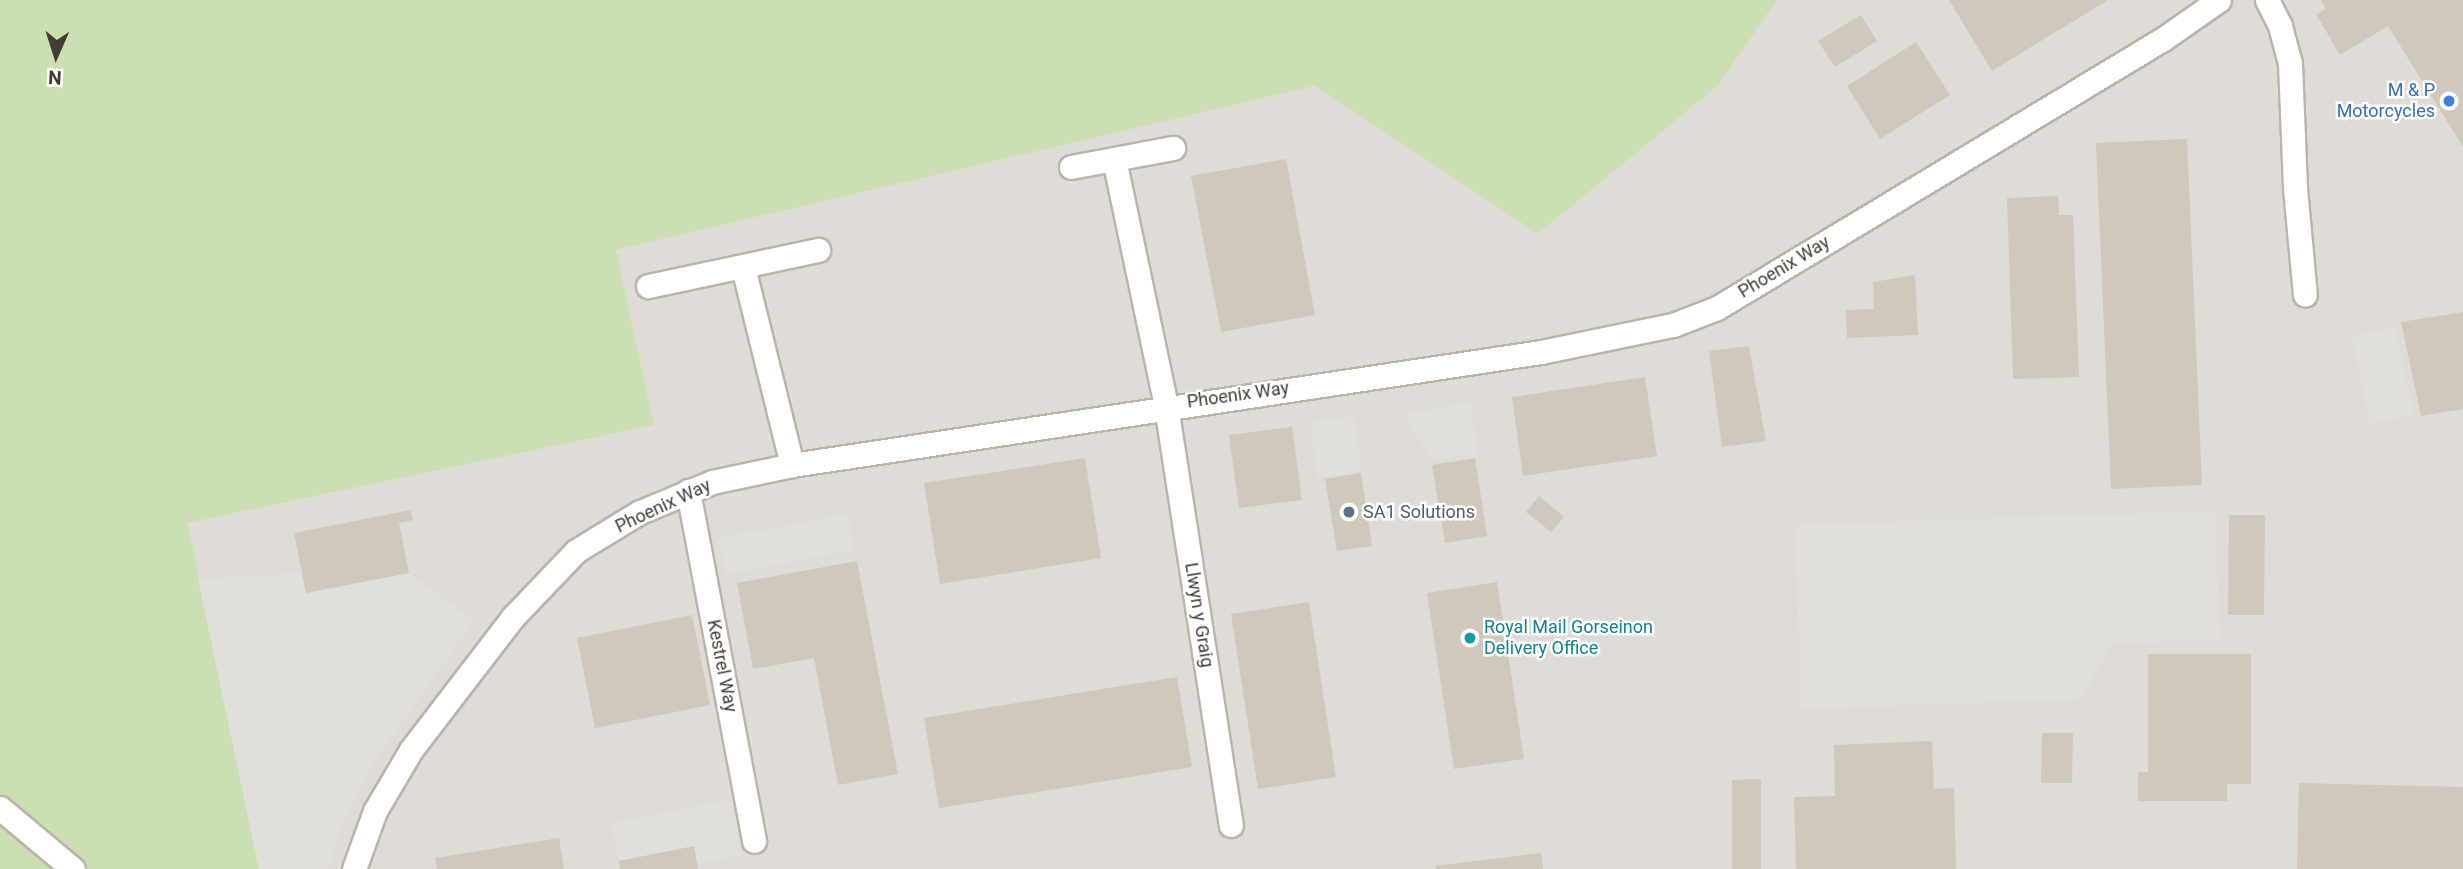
<!DOCTYPE html>
<style>
body{margin:0}
#map{position:relative;width:2463px;height:869px;overflow:hidden;background:#f0ece5;font-family:Roboto,sans-serif}
div>[style]{position:absolute}
[style*='--x']{left:calc(var(--x)*1px);top:calc(var(--y)*1px);width:calc(var(--w)*1px);rotate:calc(var(--a)*1deg)}
.industrial>*{inset:0;background:#dfdbd6}
.green>*{inset:0;background:#cbe0b2}
.parking>*{inset:0;background:#e1dfdc}
.building>*{inset:0;background:#d0c8bc}
.roads{filter:drop-shadow(2px 0 #bab4a9) drop-shadow(-2px 0 #bab4a9) drop-shadow(0 2px #bab4a9) drop-shadow(0 -2px #bab4a9)}
.minor>*{height:23px;margin:-11.5px;padding:0 11.5px;transform-origin:11.5px;border-radius:11.5px;background:#fff}
.dots>*{width:19px;height:19px;translate:-50% -50%;box-sizing:border-box;border:4px solid #fff;border-radius:50%}
span{translate:-50% -50%;white-space:nowrap;text-align:center;line-height:1.15;-webkit-text-stroke:5px #fff;paint-order:stroke}
.shop-label{font-size:18px;color:#366cbe}
.right{translate:-100% -50%;text-align:right}
.street-label{font-size:18px;color:#413d35}
.service-label{font-size:18px;color:#4e5e75}
.left{translate:0 -50%;text-align:left}
.culture-label{font-size:18px;color:#0d838f}
.north{position:absolute;left:21px;top:21px;width:70px;height:70px;-webkit-text-stroke:5px #fff;paint-order:stroke;rotate:183deg;font-size:19px;font-weight:700;line-height:28px;text-align:center;color:#413d35}
.north::after{content:'';display:block;margin:auto;width:24px;height:32px;background:#413d35;clip-path:polygon(50% 0,100% 100%,50% 72%,0 100%)}
</style>
<div id="map">
<div class="industrial">
<div style="clip-path:polygon(1777px 0,2463px 0,2463px 869px,259px 869px,188px 523px,654px 425px,616px 250px,1315px 86px,1538px 234px,1719px 85px)"></div>
</div>
<div class="green">
<div style="clip-path:polygon(0 0,1777px 0,1719px 85px,1538px 234px,1315px 86px,616px 250px,654px 425px,188px 523px,259px 869px,0 869px)"></div>
</div>
<div class="parking">
<div style="clip-path:polygon(2395px 327px,2414px 415px,2370px 424px,2352px 336px)"></div>
<div style="clip-path:polygon(1470px 403px,1478px 453px,1432px 460px,1410px 428px,1407px 413px)"></div>
<div style="clip-path:polygon(1354px 416px,1362px 471px,1317px 477px,1310px 422px)"></div>
<div style="clip-path:polygon(2215px 511px,2220px 640px,2112px 643px,2082px 699px,1801px 709px,1795px 525px)"></div>
<div style="clip-path:polygon(848px 514px,854px 550px,725px 574px,718px 538px)"></div>
<div style="clip-path:polygon(302px 573px,306px 593px,409px 573px,474px 621px,369px 770px,344px 819px,329px 869px,259px 869px,198px 579px)"></div>
<div style="clip-path:polygon(732px 800px,742px 856px,698px 864px,694px 847px,619px 861px,611px 823px)"></div>
</div>
<div class="building">
<div style="clip-path:polygon(1949px 0,2108px 0,1992px 71px)"></div>
<div style="clip-path:polygon(2321px 0,2463px 0,2463px 147px,2388px 26px,2340px 55px,2316px 14px,2326px 9px)"></div>
<div style="clip-path:polygon(1861px 15px,1877px 41px,1835px 67px,1818px 41px)"></div>
<div style="clip-path:polygon(1916px 42px,1950px 95px,1880px 139px,1847px 86px)"></div>
<div style="clip-path:polygon(2187px 139px,2202px 485px,2111px 489px,2096px 143px)"></div>
<div style="clip-path:polygon(1286px 159px,1315px 315px,1221px 332px,1191px 176px)"></div>
<div style="clip-path:polygon(2058px 196px,2059px 215px,2073px 215px,2079px 377px,2013px 379px,2007px 198px)"></div>
<div style="clip-path:polygon(1915px 275px,1918px 335px,1847px 338px,1846px 310px,1874px 309px,1873px 282px)"></div>
<div style="clip-path:polygon(2463px 312px,2463px 409px,2421px 416px,2401px 322px)"></div>
<div style="clip-path:polygon(1749px 346px,1766px 441px,1722px 447px,1709px 351px)"></div>
<div style="clip-path:polygon(1645px 377px,1657px 456px,1523px 476px,1512px 397px)"></div>
<div style="clip-path:polygon(1292px 427px,1302px 500px,1239px 508px,1229px 435px)"></div>
<div style="clip-path:polygon(1085px 458px,1101px 558px,940px 584px,924px 483px)"></div>
<div style="clip-path:polygon(1475px 458px,1487px 536px,1445px 543px,1432px 465px)"></div>
<div style="clip-path:polygon(1361px 473px,1372px 546px,1337px 551px,1325px 479px)"></div>
<div style="clip-path:polygon(1539px 496px,1564px 517px,1551px 532px,1526px 512px)"></div>
<div style="clip-path:polygon(411px 510px,413px 520px,399px 523px,409px 573px,306px 593px,294px 533px)"></div>
<div style="clip-path:polygon(2229px 515px,2265px 515px,2264px 615px,2228px 615px)"></div>
<div style="clip-path:polygon(857px 561px,898px 774px,838px 785px,814px 658px,753px 669px,737px 583px)"></div>
<div style="clip-path:polygon(1497px 582px,1524px 759px,1454px 769px,1427px 593px)"></div>
<div style="clip-path:polygon(1309px 602px,1336px 777px,1258px 789px,1231px 614px)"></div>
<div style="clip-path:polygon(692px 615px,710px 705px,595px 728px,577px 638px)"></div>
<div style="clip-path:polygon(2148px 654px,2251px 654px,2251px 784px,2227px 784px,2227px 801px,2138px 801px,2138px 772px,2148px 772px)"></div>
<div style="clip-path:polygon(1177px 677px,1192px 767px,939px 808px,924px 718px)"></div>
<div style="clip-path:polygon(2042px 733px,2073px 733px,2072px 783px,2041px 783px)"></div>
<div style="clip-path:polygon(1932px 741px,1934px 789px,1954px 788px,1956px 869px,1796px 869px,1794px 797px,1835px 796px,1834px 745px)"></div>
<div style="clip-path:polygon(1761px 779px,1761px 869px,1732px 869px,1732px 780px)"></div>
<div style="clip-path:polygon(2299px 783px,2463px 787px,2463px 869px,2297px 869px)"></div>
<div style="clip-path:polygon(559px 838px,564px 869px,437px 869px,435px 858px)"></div>
<div style="clip-path:polygon(694px 846px,698px 869px,620px 869px,619px 861px)"></div>
<div style="clip-path:polygon(1541px 853px,1543px 869px,1436px 869px,1435px 866px)"></div>
</div>
<div class="roads">
<div class="minor">
<div style="--x:2267;--y:0;--w:29;--a:63"></div>
<div style="--x:2280;--y:26;--w:38;--a:75"></div>
<div style="--x:2290;--y:63;--w:125;--a:87.7"></div>
<div style="--x:2295;--y:188;--w:107;--a:84.7"></div>
<div style="--x:1114;--y:159;--w:252;--a:78.1"></div>
<div style="--x:1166;--y:406;--w:424;--a:81.2"></div>
<div style="--x:1071;--y:167;--w:104;--a:-10.6"></div>
<div style="--x:743;--y:267;--w:204;--a:76.1"></div>
<div style="--x:648;--y:286;--w:174;--a:-12"></div>
<div style="--x:688;--y:491;--w:356;--a:79.3"></div>
<div style="--x:0;--y:808;--w:95;--a:39.9"></div>
<div style="--x:354;--y:869;--w:62;--a:-70.1"></div>
<div style="--x:375;--y:811;--w:71;--a:-59.5"></div>
<div style="--x:411;--y:750;--w:168;--a:-52.5"></div>
<div style="--x:513;--y:617;--w:91;--a:-46.3"></div>
<div style="--x:576;--y:551;--w:75;--a:-31.4"></div>
<div style="--x:640;--y:512;--w:78;--a:-22.6"></div>
<div style="--x:712;--y:482;--w:82;--a:-12"></div>
<div style="--x:792;--y:465;--w:757;--a:-8.58"></div>
<div style="--x:1541;--y:352;--w:135;--a:-11.6"></div>
<div style="--x:1673;--y:325;--w:47;--a:-21.1"></div>
<div style="--x:1717;--y:308;--w:521;--a:-31.1"></div>
<div style="--x:2163;--y:39;--w:68;--a:-34.9"></div>
</div>
</div>
<div class="dots">
<div style="left:2449px;top:101px;background:#3f7fe0"></div>
<div style="left:1349px;top:512px;background:#5c6f8a"></div>
<div style="left:1470px;top:638px;background:#0f9aa8"></div>
</div>
<div class="shop-label">
<span class="right" style="left:2435px;top:101px">M &amp; P<br>Motorcycles</span>
</div>
<div class="street-label">
<span style="left:1784px;top:267px;rotate:-31deg">Phoenix Way</span>
<span style="left:1238px;top:395px;rotate:-8deg">Phoenix Way</span>
<span style="left:663px;top:506px;rotate:-25deg">Phoenix Way</span>
<span style="left:1199px;top:615px;rotate:81deg">Llwyn y Graig</span>
<span style="left:722px;top:666px;rotate:79deg">Kestrel Way</span>
</div>
<div class="service-label">
<span class="left" style="left:1363px;top:512px">SA1 Solutions</span>
</div>
<div class="culture-label">
<span class="left" style="left:1484px;top:638px">Royal Mail Gorseinon<br>Delivery Office</span>
</div>
<div class="north">N</div>
</div>
